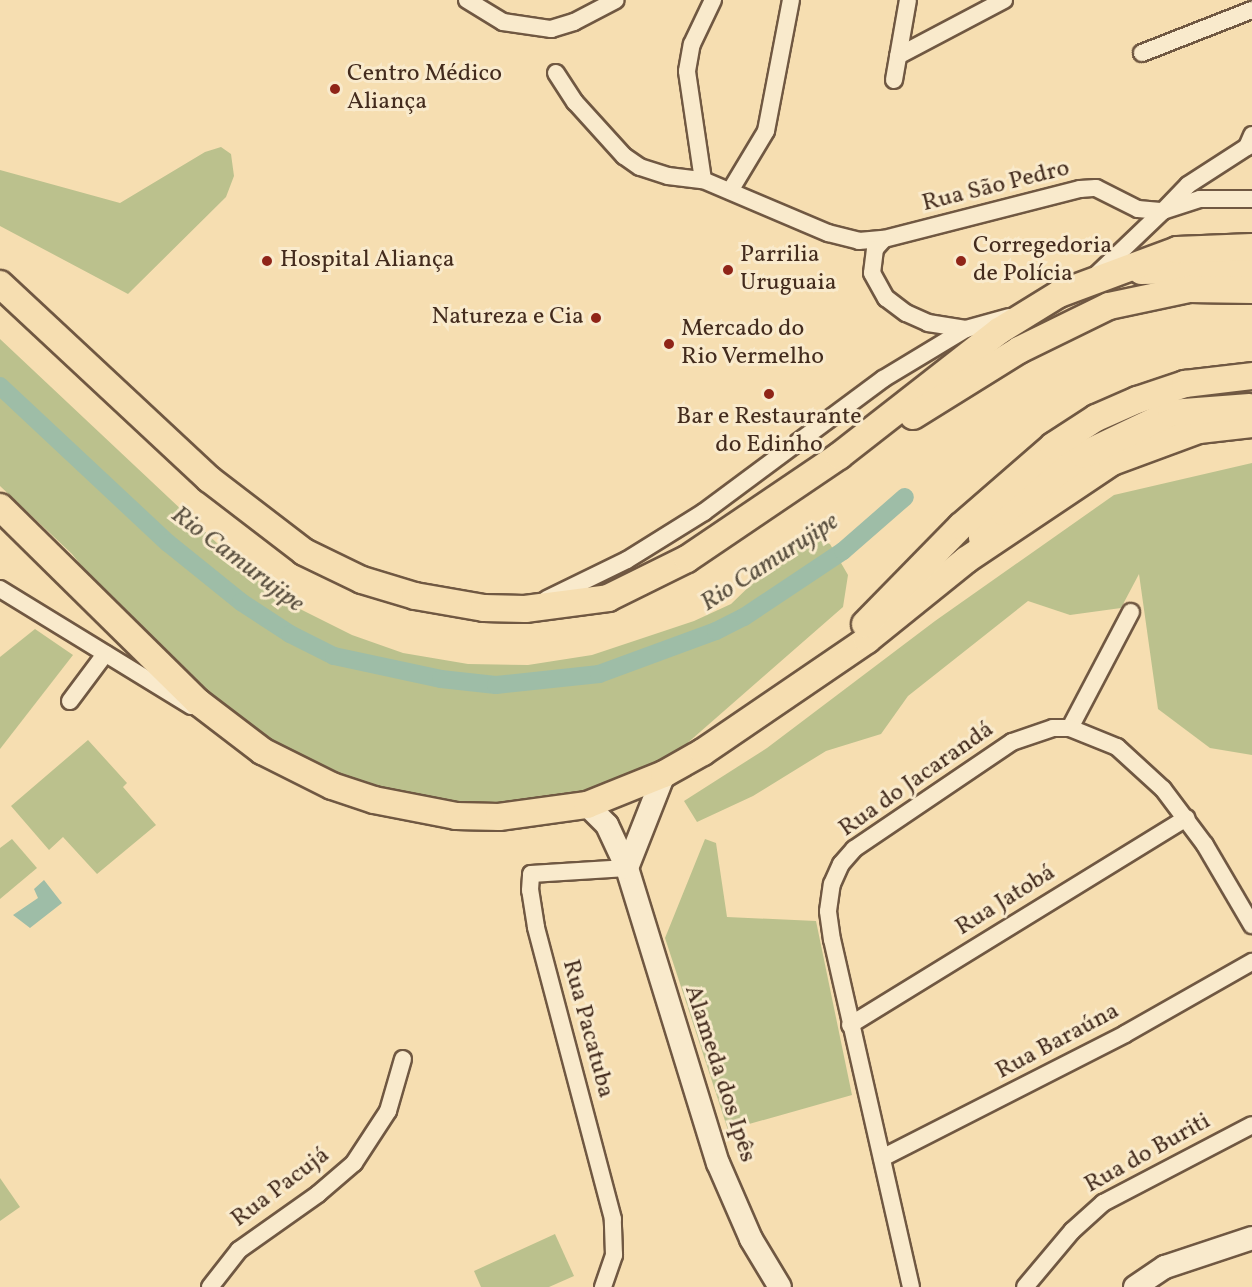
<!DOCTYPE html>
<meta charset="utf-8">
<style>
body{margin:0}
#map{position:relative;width:1252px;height:1287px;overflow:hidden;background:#f6deb1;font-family:Vollkorn,serif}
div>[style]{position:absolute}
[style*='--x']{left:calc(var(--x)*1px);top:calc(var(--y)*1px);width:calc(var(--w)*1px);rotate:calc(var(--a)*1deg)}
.green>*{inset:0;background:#bbc18d}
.water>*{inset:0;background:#9ebda7}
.canal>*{height:18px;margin:-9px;padding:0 9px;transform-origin:9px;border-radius:9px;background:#9ebda7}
.roads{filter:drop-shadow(2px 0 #705842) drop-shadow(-2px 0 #705842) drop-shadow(0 2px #705842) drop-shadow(0 -2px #705842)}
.street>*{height:16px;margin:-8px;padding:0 8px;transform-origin:8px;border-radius:8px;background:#f9eacc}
.secondary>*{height:22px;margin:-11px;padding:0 11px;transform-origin:11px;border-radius:11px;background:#f9eacc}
.primary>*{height:26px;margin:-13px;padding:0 13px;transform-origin:13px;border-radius:13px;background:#f6deb1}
.dots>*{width:16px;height:16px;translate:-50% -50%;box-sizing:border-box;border:3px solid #f9eacc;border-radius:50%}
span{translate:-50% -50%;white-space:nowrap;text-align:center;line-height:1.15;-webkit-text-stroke:6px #f9eacc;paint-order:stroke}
.poi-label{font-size:24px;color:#432b1d}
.left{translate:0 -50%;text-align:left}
.right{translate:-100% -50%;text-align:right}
.street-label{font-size:24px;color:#432b1d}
.water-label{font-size:26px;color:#5a5040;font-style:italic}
</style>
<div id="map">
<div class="green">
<div style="clip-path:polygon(221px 147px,231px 154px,234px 176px,226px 197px,128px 294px,0 226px,0 170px,120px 203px,205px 152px)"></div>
<div style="clip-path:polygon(0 339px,252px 576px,296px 607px,352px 635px,403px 653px,468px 664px,528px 665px,592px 655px,694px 621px,731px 604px,781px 556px,813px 537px,830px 544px,848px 575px,843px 607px,676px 753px,577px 802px,501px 813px,357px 797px,208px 722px,72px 554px,0 486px)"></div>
<div style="clip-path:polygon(1252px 463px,1252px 755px,1210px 748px,1158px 709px,1139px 574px,1121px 608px,1070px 615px,1028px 601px,908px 696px,881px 734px,826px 751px,753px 796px,697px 822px,684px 801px,767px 748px,935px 621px,1114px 495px)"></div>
<div style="clip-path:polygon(35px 629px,73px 655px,0 749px,0 657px)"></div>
<div style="clip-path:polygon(88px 740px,127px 783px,123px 787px,156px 825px,97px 874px,63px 837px,49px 850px,11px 806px)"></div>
<div style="clip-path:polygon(12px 839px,37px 868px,0 899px,0 848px)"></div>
<div style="clip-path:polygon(705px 839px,716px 843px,727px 917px,816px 921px,852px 1095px,728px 1130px,665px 938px)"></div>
<div style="clip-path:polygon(0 1178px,20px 1207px,0 1221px)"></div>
<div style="clip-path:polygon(555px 1234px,574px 1276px,549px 1287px,481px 1287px,474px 1271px)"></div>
</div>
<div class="water">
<div style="clip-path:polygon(44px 880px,62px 903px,30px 928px,13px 915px,38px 898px,34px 889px)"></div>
</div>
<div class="canal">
<div style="--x:0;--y:386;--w:230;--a:43.1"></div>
<div style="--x:168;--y:543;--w:94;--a:38.9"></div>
<div style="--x:241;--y:602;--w:59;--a:33.1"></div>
<div style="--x:290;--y:634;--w:49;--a:26.6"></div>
<div style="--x:334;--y:656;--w:109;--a:12.1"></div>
<div style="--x:441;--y:679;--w:55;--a:6.2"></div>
<div style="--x:496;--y:685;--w:104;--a:-6.1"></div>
<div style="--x:599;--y:674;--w:125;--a:-20.2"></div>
<div style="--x:716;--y:631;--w:31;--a:-27"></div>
<div style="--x:744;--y:617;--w:119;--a:-33.7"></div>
<div style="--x:843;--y:551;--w:82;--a:-41.1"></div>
</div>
<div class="roads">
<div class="street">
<div style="--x:467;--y:0;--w:42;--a:31.4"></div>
<div style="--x:503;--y:22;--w:49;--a:8.3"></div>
<div style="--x:551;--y:29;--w:24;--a:-17"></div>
<div style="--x:574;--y:22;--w:47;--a:-27.6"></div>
<div style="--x:1142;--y:53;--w:118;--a:-21.4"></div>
<div style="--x:898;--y:56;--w:120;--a:-27.8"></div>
<div style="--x:556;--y:73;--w:35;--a:57"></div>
<div style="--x:575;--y:102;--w:73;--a:47.8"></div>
<div style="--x:624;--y:156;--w:19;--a:35"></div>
<div style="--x:640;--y:167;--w:29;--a:18"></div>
<div style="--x:668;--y:176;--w:35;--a:7"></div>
<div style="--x:703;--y:180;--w:136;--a:23"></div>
<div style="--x:828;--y:233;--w:32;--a:14"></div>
<div style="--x:859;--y:241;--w:25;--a:-5"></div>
<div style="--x:884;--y:239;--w:202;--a:-14.3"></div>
<div style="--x:1080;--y:189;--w:16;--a:-4"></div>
<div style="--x:1096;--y:188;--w:47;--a:26.6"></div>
<div style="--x:1138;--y:209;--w:25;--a:5"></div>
<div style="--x:1163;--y:211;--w:36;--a:-46"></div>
<div style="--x:1188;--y:185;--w:70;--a:-32.8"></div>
<div style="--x:1247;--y:147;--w:13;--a:-67"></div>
<div style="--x:894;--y:80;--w:81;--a:-80.1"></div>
<div style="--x:703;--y:180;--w:110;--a:-98.4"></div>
<div style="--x:687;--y:71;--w:27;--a:-80"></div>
<div style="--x:692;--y:44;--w:49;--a:-64.5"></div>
<div style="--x:730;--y:191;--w:70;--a:-59"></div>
<div style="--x:766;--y:131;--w:133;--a:-79.2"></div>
<div style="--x:884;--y:239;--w:13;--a:132"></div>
<div style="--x:875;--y:249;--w:24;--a:97"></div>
<div style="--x:872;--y:273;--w:29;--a:61"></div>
<div style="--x:886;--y:298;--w:25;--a:37"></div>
<div style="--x:906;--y:313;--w:24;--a:24"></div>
<div style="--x:928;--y:323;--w:38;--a:9"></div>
<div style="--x:1095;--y:276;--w:94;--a:-43.7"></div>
<div style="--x:1163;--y:211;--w:39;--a:-18"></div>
<div style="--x:1200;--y:199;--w:52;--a:0"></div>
<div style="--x:0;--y:589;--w:224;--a:31.5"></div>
<div style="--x:547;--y:599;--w:89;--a:-26"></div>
<div style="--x:627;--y:560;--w:91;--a:-31.9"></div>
<div style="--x:704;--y:512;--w:223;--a:-36.6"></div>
<div style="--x:883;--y:379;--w:97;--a:-31.1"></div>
<div style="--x:966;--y:329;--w:45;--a:-15.6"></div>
<div style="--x:70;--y:701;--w:59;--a:-53.3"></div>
<div style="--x:1070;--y:728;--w:131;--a:-62.3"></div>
<div style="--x:850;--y:1025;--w:395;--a:-31.6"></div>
<div style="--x:882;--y:1158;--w:273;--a:-27"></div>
<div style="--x:1125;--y:1034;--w:146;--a:-29.6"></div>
<div style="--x:210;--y:1287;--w:47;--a:-51.9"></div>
<div style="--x:239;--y:1250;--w:97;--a:-35.3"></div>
<div style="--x:318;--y:1194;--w:48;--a:-40.7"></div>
<div style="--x:354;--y:1163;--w:62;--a:-56.8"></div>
<div style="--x:388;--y:1111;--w:54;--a:-73.9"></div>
<div style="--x:603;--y:1287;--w:34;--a:-71"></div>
<div style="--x:614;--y:1255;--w:36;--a:-92"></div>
<div style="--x:613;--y:1219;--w:302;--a:-104.8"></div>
<div style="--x:536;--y:927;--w:37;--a:-99"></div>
<div style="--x:530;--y:890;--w:16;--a:-86"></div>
<div style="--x:531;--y:874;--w:96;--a:-3.6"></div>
<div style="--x:911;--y:1287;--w:356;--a:-102.8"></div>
<div style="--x:832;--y:940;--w:29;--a:-98"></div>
<div style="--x:828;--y:911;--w:27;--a:-82"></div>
<div style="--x:832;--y:884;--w:22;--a:-66"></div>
<div style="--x:841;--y:864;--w:20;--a:-49"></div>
<div style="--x:854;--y:849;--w:191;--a:-34.1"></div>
<div style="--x:1012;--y:742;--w:43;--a:-18.9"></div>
<div style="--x:1053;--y:728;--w:17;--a:0"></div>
<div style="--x:1070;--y:728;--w:51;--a:22"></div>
<div style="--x:1117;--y:747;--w:62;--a:42.4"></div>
<div style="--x:1163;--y:789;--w:70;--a:53.1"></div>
<div style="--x:1205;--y:845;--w:93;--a:59.6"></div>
<div style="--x:1025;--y:1287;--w:73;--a:-50"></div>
<div style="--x:1072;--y:1231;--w:42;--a:-42.1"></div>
<div style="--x:1103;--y:1203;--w:168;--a:-27.6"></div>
</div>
<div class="secondary">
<div style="--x:587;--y:805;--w:28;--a:45"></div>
<div style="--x:607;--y:825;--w:47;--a:65.1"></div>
<div style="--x:627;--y:868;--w:309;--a:72.9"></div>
<div style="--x:718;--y:1163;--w:83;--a:66.5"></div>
<div style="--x:751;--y:1239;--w:56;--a:58.9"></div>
<div style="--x:627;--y:868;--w:101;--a:-68.5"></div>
<div style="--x:1135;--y:1287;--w:36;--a:-34"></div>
<div style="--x:1165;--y:1267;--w:92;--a:-18.4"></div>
</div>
<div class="primary">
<div style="--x:1141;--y:271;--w:111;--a:-1"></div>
<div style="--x:0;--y:284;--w:286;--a:43"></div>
<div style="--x:209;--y:479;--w:120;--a:37.5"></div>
<div style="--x:304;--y:552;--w:64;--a:25.8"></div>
<div style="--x:362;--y:580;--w:55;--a:16.8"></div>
<div style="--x:415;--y:596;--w:70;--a:9.9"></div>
<div style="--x:484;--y:608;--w:41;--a:1.4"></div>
<div style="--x:525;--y:609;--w:84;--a:-7.5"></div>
<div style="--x:608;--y:598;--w:88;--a:-26.3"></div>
<div style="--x:687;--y:559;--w:184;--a:-34.1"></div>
<div style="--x:839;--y:456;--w:203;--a:-38"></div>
<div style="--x:999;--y:331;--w:70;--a:-31.7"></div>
<div style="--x:1059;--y:294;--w:126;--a:-20.4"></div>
<div style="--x:1177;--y:250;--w:75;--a:-2.3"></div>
<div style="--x:913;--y:416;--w:125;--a:-31.9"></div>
<div style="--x:1019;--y:350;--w:100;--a:-26.1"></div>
<div style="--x:1109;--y:306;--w:83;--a:-11.9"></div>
<div style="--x:1190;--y:289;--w:62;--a:0.9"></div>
<div style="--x:0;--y:507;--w:278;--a:44.6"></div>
<div style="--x:198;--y:702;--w:81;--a:37.4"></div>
<div style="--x:262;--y:751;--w:78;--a:26.6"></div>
<div style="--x:332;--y:786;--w:44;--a:18.4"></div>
<div style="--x:374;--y:800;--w:84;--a:11"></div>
<div style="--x:456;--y:816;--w:43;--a:1.3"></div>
<div style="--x:499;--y:817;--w:89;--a:-7.8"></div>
<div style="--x:587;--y:805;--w:83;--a:-21.9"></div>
<div style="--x:664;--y:774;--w:45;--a:-29.4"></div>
<div style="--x:703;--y:752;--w:199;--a:-34.3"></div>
<div style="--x:867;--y:640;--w:127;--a:-38.9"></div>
<div style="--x:966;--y:560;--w:176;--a:-33.9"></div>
<div style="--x:1112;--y:462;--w:93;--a:-20.2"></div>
<div style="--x:1199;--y:430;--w:53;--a:-6.5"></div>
<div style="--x:982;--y:538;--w:33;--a:-51"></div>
<div style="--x:1003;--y:512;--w:98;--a:-35.5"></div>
<div style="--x:1083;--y:455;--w:98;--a:-25.5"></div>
<div style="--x:1171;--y:413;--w:79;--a:-4.3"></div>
<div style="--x:865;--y:624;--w:137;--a:-45.6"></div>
<div style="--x:961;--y:526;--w:122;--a:-41"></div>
<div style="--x:1053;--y:446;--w:51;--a:-33.1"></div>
<div style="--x:1096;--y:418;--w:45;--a:-23.7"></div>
<div style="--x:1137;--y:400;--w:51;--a:-18.4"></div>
<div style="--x:1185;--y:384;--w:67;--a:-6.8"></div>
</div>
</div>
<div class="dots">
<div style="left:335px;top:89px;background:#8f2418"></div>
<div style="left:267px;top:261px;background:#8f2418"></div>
<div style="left:961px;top:261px;background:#8f2418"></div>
<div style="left:728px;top:270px;background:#8f2418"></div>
<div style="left:596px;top:318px;background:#8f2418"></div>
<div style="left:669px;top:344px;background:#8f2418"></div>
<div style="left:769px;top:394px;background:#8f2418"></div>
</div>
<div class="poi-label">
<span class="left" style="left:347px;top:89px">Centro Médico<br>Aliança</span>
<span class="left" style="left:973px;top:261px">Corregedoria<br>de Polícia</span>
<span class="left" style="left:740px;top:270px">Parrilia<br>Uruguaia</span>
<span class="left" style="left:280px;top:261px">Hospital Aliança</span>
<span class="right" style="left:584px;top:318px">Natureza e Cia</span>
<span class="left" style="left:681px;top:344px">Mercado do<br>Rio Vermelho</span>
<span style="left:769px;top:432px">Bar e Restaurante<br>do Edinho</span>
</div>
<div class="street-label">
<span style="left:996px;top:187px;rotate:-14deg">Rua São Pedro</span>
<span style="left:917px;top:780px;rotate:-35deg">Rua do Jacarandá</span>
<span style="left:1006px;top:901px;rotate:-32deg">Rua Jatobá</span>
<span style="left:587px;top:1029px;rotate:75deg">Rua Pacatuba</span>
<span style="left:1058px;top:1042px;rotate:-28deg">Rua Baraúna</span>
<span style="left:719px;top:1074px;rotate:72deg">Alameda dos Ipês</span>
<span style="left:1148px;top:1154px;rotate:-29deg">Rua do Buriti</span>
<span style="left:281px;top:1188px;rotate:-37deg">Rua Pacujá</span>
</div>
<div class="water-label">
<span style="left:237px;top:560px;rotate:37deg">Rio Camurujipe</span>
<span style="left:770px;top:563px;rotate:-33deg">Rio Camurujipe</span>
</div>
</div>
